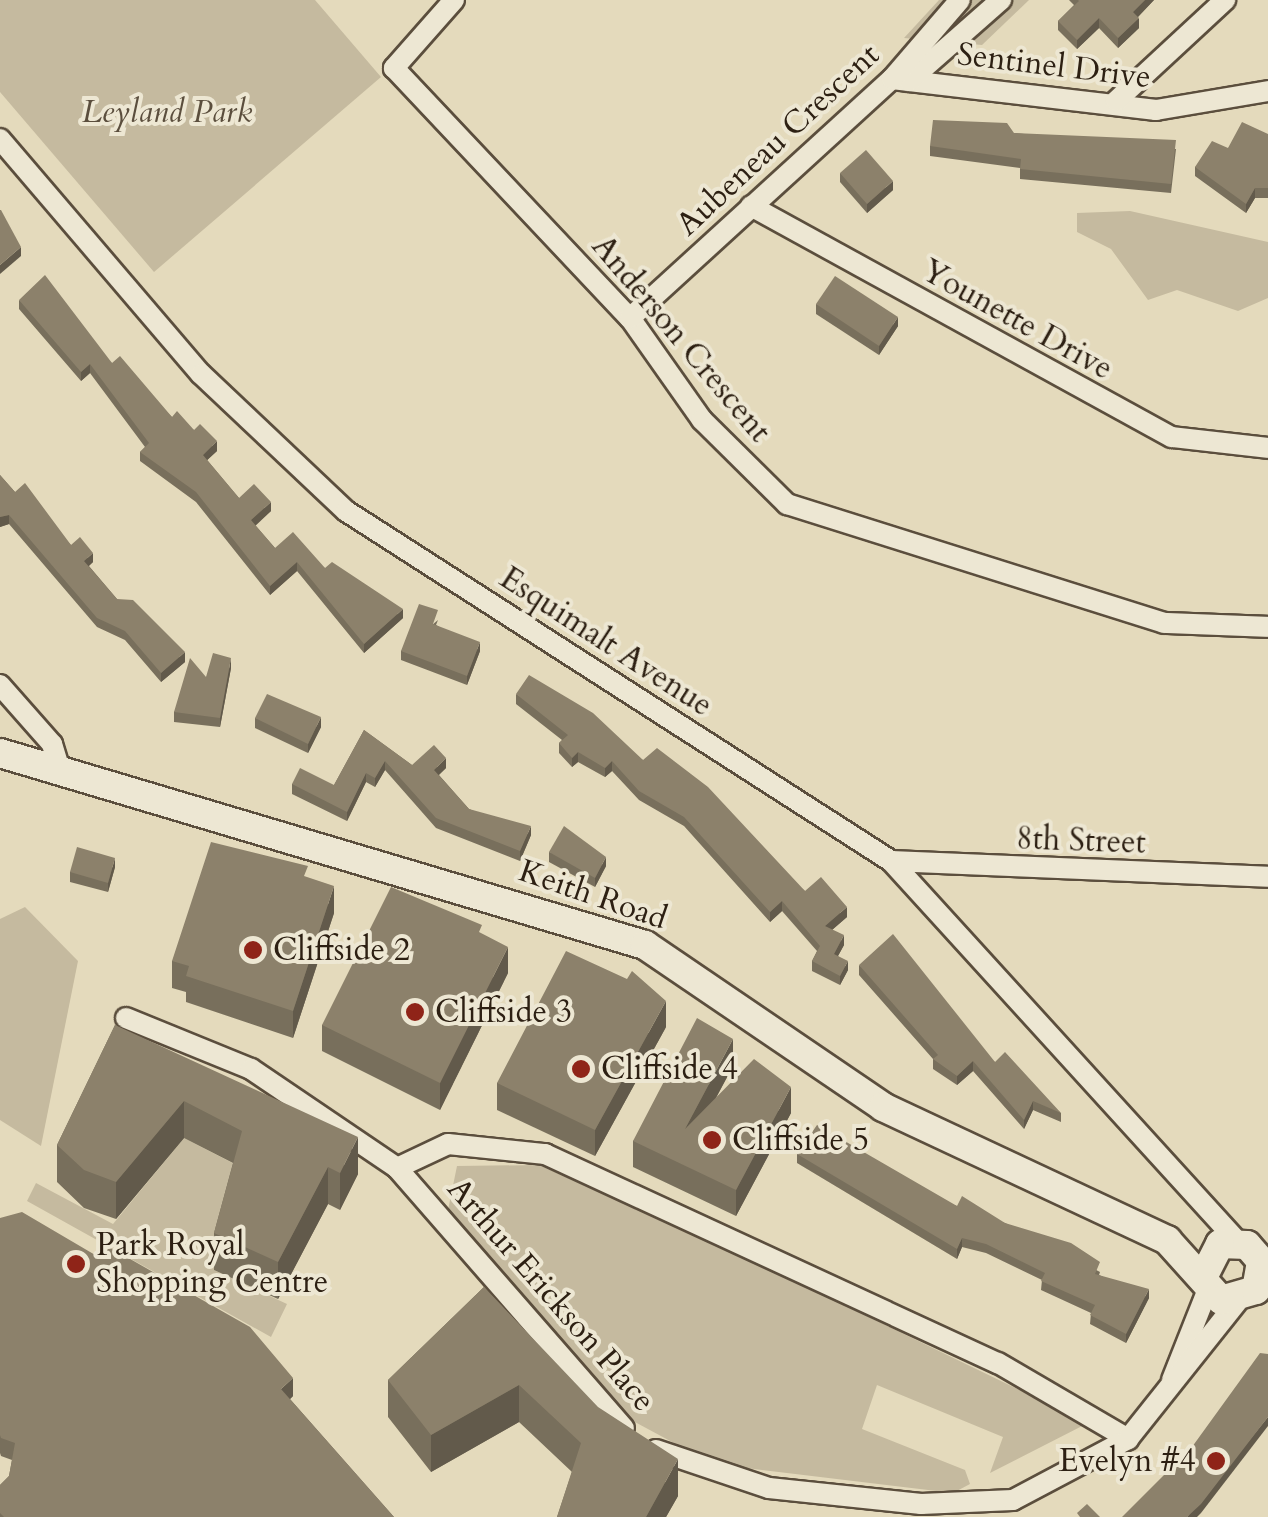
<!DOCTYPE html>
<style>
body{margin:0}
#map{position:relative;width:1268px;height:1517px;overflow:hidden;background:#e4dabc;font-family:Cardo,serif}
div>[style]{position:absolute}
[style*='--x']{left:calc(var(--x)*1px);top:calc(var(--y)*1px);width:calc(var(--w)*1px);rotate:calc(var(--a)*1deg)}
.green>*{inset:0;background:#c5ba9f}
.roads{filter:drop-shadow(2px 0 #5b4e3d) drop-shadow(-2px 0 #5b4e3d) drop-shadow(0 2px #5b4e3d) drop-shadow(0 -2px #5b4e3d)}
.street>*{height:20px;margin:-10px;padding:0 10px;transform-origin:10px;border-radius:10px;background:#ede7d3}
.secondary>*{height:28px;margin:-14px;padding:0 14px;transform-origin:14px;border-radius:14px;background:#ede7d3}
.wall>*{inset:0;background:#786f5c}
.shaded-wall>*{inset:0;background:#625a4b}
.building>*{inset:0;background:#8c816b}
.dots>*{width:28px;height:28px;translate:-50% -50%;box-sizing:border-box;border:5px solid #ede7d3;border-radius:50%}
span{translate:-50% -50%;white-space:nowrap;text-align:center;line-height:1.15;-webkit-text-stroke:8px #ede7d3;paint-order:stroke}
.street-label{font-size:32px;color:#2d2013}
.park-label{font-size:32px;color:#5b4e3d;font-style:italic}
.poi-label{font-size:32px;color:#2d2013}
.left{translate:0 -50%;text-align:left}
.right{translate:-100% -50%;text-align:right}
</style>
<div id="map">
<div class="green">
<div style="clip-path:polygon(0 0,315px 0,381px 77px,154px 272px,0 92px)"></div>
<div style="clip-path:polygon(939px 0,1029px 0,982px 45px,904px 38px)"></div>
<div style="clip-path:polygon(1130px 211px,1268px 242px,1268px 298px,1238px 311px,1177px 290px,1148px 300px,1111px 249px,1077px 232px,1077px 213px)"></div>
<div style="clip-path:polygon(25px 907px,78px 961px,41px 1146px,0 1120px,0 919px)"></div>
<div style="clip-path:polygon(184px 1138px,242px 1168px,214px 1270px,287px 1304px,271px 1337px,27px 1201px,36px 1183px,113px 1224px)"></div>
<div style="clip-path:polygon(539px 1165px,778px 1273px,1088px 1423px,990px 1473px,1003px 1437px,877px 1385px,862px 1429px,965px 1470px,970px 1484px,953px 1493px,713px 1464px,620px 1414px,448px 1210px,457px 1166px)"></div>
</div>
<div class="roads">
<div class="street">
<div style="--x:454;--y:0;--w:91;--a:131.4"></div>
<div style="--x:394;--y:68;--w:344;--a:46.7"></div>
<div style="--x:630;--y:318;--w:125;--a:54.8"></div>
<div style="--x:702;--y:420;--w:120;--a:44.7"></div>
<div style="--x:787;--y:504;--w:395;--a:17.5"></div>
<div style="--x:1164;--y:623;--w:104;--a:2.2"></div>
<div style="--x:892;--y:79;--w:266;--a:6.7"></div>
<div style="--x:1156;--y:110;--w:114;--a:-9.6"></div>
<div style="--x:909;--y:81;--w:123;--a:-41.4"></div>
<div style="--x:1116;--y:101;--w:149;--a:-42.8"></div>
<div style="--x:0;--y:139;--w:309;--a:49.5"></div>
<div style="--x:201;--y:374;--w:199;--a:43.4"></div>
<div style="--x:346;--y:511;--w:648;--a:32.71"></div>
<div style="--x:891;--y:861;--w:514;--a:47.68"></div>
<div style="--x:751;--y:206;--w:480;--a:28.8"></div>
<div style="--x:1172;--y:437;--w:97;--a:6.5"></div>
<div style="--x:630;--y:318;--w:355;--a:-42.4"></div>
<div style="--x:892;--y:79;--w:104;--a:-49.3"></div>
<div style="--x:0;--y:685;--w:79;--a:48.6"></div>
<div style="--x:52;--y:744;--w:28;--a:73"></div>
<div style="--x:891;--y:861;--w:377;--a:2.4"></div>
<div style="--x:126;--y:1018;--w:135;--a:22.2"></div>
<div style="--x:251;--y:1069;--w:176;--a:34.1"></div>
<div style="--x:397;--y:1168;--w:345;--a:48.9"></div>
<div style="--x:397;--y:1168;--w:56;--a:-25.2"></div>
<div style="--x:448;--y:1144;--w:98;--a:5.9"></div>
<div style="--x:545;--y:1154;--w:499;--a:24.8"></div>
<div style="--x:998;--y:1363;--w:151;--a:30.3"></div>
<div style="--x:1172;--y:1380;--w:98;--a:-68.4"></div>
<div style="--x:656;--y:1450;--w:119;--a:18.6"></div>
<div style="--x:769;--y:1488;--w:153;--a:6"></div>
<div style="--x:921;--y:1504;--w:92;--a:-2.5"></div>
<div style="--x:1013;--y:1500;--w:130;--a:-27.9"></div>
<div style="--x:1128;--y:1439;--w:175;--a:-51.5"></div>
</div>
<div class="secondary">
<div style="--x:0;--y:753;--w:673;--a:16.58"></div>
<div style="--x:645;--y:945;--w:288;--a:34.2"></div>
<div style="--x:883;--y:1107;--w:314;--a:25.1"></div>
<div style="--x:1167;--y:1240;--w:81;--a:48"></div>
<div style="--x:1221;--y:1300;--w:36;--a:-16"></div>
<div style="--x:1256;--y:1290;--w:29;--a:-80"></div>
<div style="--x:1261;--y:1261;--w:21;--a:-131"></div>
<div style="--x:1247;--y:1245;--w:27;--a:-178"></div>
<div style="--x:1220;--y:1244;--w:38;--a:117"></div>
</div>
</div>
<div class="wall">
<div style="clip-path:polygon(1069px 0,1154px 0,1138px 17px,1139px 28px,1118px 48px,1099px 28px,1077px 49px,1058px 30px,1058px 21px,1074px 5px)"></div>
<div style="clip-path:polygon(1014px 133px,1176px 149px,1171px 193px,1020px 179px,1020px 168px,930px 156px,930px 146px)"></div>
<div style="clip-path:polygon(1268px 134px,1268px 198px,1255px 198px,1246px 213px,1195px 176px,1195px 167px,1228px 148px)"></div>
<div style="clip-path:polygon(840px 173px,893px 190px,867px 213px,840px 182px)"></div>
<div style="clip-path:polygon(19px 300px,112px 363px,172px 417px,194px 430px,217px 451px,207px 460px,239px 498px,271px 511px,255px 525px,275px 548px,325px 568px,403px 618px,364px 653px,297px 571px,270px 595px,196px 502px,140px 461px,140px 452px,145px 447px,90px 373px,81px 381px,19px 309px)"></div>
<div style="clip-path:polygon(816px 304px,898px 326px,879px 355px,816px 314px)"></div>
<div style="clip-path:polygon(0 475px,15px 492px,71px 545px,93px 562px,89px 566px,117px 599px,185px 662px,161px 682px,125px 640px,97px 627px,9px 524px,0 527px)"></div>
<div style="clip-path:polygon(438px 620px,436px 625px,480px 651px,467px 685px,401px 660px,401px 651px)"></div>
<div style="clip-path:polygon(231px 668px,220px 727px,174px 722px,174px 712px,206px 677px)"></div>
<div style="clip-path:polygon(516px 694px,643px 760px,805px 891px,847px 917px,832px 930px,844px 945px,838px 956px,848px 970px,840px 985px,812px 971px,812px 961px,817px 951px,782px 911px,770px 922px,684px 826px,639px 800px,612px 771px,605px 777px,578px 762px,572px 767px,559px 753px,559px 743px,562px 740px,516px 704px)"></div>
<div style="clip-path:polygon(255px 718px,321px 727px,308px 753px,255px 728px)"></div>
<div style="clip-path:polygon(364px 730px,412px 765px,446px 768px,439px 775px,469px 809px,531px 835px,520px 861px,436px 828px,385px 770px,375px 787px,366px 782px,347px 821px,292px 794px,292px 784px,334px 785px)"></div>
<div style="clip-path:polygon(549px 852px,606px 866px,595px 887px,549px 862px)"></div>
<div style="clip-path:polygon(115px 867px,108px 892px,70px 882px,70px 872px)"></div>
<div style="clip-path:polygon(308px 878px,334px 913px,293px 1038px,186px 1002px,186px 992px,172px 988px,172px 961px)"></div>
<div style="clip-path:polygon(859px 965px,995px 1062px,1061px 1113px,1061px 1122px,1033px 1110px,1024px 1129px,973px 1071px,957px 1085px,933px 1069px,933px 1059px,859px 975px)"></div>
<div style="clip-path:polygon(508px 973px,440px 1110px,322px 1051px,322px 1025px)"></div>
<div style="clip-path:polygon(115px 1025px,358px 1174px,340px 1210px,328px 1204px,278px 1299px,214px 1270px,214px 1233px,233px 1163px,184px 1138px,116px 1219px,84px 1208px,57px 1182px,57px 1145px)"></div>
<div style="clip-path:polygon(666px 1027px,595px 1156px,497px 1110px,497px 1083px)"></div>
<div style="clip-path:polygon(733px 1066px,716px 1098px,791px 1113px,736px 1216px,633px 1167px,633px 1141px)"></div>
<div style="clip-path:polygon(797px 1154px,957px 1206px,1005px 1223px,1100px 1272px,1099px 1275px,1149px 1298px,1126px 1343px,1090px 1324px,1091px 1313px,1041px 1290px,1042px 1280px,986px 1253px,962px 1247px,957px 1259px,797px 1163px)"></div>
<div style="clip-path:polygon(0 1218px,293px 1396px,290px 1399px,394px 1517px,0 1517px,0 1485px,9px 1476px,12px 1460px,1px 1456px,0 1453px)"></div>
<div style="clip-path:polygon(484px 1287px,678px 1496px,666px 1517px,557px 1517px,572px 1472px,519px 1422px,431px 1472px,388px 1417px,388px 1380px)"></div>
</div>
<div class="shaded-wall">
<div style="clip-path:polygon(1145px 0,1154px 0,1133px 22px,1133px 12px)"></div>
<div style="clip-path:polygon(1099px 18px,1099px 28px,1077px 49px,1077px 40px)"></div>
<div style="clip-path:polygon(1139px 18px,1139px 28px,1118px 48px,1118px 38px)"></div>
<div style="clip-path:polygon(893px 181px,893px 190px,867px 213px,867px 204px)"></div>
<div style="clip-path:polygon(1255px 188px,1255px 198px,1246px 213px,1246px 204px)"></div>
<div style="clip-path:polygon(21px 247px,21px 256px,0 274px,0 265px)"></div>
<div style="clip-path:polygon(898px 317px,898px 326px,879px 355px,879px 346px)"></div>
<div style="clip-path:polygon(90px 364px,90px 373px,81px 381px,81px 372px)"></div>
<div style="clip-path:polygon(217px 441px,217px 451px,203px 464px,203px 455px)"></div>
<div style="clip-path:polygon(271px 502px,271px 511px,251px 530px,251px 520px)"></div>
<div style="clip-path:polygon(9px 515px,9px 524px,0 527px,0 517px)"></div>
<div style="clip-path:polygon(93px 553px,93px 562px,84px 570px,84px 561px)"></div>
<div style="clip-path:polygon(297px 562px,297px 571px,270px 595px,270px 586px)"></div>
<div style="clip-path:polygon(403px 609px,403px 618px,364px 653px,364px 644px)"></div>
<div style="clip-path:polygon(480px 642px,480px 651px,467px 685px,467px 676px)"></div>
<div style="clip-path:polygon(185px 652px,185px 662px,161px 682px,161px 673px)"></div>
<div style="clip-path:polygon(231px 658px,231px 668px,220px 727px,220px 718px)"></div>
<div style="clip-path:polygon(321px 717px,321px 727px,308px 753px,308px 744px)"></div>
<div style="clip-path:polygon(578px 752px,578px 762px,572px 767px,572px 758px)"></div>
<div style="clip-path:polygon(446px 758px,446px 768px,434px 779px,434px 770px)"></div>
<div style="clip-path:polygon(385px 761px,385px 770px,375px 787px,375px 778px)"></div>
<div style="clip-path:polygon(612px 761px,612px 771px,605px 777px,605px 768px)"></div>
<div style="clip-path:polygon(366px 773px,366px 782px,347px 821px,347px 812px)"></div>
<div style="clip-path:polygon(531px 826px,531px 835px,520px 861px,520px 851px)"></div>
<div style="clip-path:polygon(606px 857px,606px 866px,595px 887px,595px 878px)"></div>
<div style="clip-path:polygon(115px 858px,115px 867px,108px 892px,108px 883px)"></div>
<div style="clip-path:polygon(334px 886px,334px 913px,293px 1038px,293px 1011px)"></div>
<div style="clip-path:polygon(782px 901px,782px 911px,770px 922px,770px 912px)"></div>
<div style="clip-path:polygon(847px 907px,847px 917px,825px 936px,825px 926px)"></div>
<div style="clip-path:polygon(844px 935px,844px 945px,834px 963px,834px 954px)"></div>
<div style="clip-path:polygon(508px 947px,508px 973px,440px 1110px,440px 1083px)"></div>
<div style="clip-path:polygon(848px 961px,848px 970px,840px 985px,840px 976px)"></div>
<div style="clip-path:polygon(666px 1001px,666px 1027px,595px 1156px,595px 1130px)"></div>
<div style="clip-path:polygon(733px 1039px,733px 1066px,685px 1155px,685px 1129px)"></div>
<div style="clip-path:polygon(973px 1061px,973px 1071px,957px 1085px,957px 1076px)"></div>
<div style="clip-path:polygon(791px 1087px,791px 1113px,736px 1216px,736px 1190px)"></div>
<div style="clip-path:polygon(184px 1101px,184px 1138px,116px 1219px,116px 1182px)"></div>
<div style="clip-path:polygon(1033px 1101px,1033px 1110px,1024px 1129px,1024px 1120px)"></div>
<div style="clip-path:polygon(358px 1137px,358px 1174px,340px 1210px,340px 1173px)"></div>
<div style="clip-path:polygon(328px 1167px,328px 1204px,278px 1299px,278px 1262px)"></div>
<div style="clip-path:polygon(962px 1238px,962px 1247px,957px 1259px,957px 1249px)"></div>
<div style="clip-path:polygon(1149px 1289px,1149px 1298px,1126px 1343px,1126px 1334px)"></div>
<div style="clip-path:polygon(293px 1378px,293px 1396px,281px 1408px,281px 1389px)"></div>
<div style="clip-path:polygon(519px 1385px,519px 1422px,431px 1472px,431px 1435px)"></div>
<div style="clip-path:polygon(1268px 1417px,1268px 1426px,1201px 1513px,1197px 1517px,1187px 1517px)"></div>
<div style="clip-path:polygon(678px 1459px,678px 1496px,666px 1517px,646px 1517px)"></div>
</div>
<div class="building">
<div style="clip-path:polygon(1078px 0,1145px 0,1133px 12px,1139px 18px,1118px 38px,1099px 18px,1077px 40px,1058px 21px,1079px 1px)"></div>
<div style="clip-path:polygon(933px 120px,1007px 123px,1014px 133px,1176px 140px,1171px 184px,1020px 169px,1021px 159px,930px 146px)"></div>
<div style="clip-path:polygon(1242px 122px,1268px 134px,1268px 188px,1255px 188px,1246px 204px,1195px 167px,1212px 141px,1228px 148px)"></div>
<div style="clip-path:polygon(866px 150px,893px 181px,867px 204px,840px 173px)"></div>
<div style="clip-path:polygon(1px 210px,21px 247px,0 265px,0 210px)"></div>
<div style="clip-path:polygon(45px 275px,112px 363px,120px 356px,172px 417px,177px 411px,194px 430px,200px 424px,217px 441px,203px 455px,239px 498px,254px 484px,271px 502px,251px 520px,275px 548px,293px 532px,325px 568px,332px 562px,403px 609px,364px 644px,297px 562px,270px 586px,196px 492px,140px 452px,149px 443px,90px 364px,81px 372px,19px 300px)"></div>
<div style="clip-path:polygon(835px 276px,898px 317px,879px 346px,816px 304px)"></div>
<div style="clip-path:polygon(0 475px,15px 492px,25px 483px,71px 545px,80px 537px,93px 553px,84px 561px,117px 599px,133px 600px,185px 652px,161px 673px,125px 631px,97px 618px,9px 515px,0 517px)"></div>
<div style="clip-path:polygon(419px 604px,438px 610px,433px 624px,480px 642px,467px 676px,401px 651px)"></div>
<div style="clip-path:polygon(213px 653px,231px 658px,220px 718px,174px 712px,190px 658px,206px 677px)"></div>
<div style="clip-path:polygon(529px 675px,593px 713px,643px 760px,657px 748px,708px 787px,805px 891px,821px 877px,847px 907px,825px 926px,844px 935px,834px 954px,848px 961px,840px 976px,812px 961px,820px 946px,782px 901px,770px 912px,684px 817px,639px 791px,612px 761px,605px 768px,578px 752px,572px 758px,559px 743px,568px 735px,516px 694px)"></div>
<div style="clip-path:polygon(267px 694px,321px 717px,308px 744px,255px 718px)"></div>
<div style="clip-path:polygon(364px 730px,412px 765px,434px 745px,446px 758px,434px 770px,469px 809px,531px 826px,520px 851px,436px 818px,385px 761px,375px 778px,366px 773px,347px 812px,292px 784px,300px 768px,334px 785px)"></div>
<div style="clip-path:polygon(564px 826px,606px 857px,595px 878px,549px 852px)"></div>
<div style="clip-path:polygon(211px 842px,308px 866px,304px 876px,334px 886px,293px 1011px,186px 976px,189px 966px,172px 961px)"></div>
<div style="clip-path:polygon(77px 847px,115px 858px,108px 883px,70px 872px)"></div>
<div style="clip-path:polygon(391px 887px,482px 925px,479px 932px,508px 947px,440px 1083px,322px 1025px)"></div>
<div style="clip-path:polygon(893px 934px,995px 1062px,1005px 1052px,1061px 1113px,1033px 1101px,1024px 1120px,973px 1061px,957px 1076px,933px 1059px,938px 1055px,859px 965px)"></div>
<div style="clip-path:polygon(566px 951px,627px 979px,632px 971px,666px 1001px,595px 1130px,497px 1083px)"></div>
<div style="clip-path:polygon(697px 1018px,733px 1039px,685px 1129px,754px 1059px,791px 1087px,736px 1190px,633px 1141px)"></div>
<div style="clip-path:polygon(115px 1025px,358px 1137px,340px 1173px,328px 1167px,278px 1262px,214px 1233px,242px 1131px,184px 1101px,116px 1182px,84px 1170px,57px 1145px)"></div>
<div style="clip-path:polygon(817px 1125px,957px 1206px,962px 1196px,1005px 1223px,1071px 1243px,1100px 1262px,1095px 1274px,1149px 1289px,1126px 1334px,1090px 1315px,1095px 1305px,1041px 1281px,1045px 1273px,986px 1244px,962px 1238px,957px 1249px,797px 1154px)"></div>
<div style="clip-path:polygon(22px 1212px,102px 1259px,109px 1247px,250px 1327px,293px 1378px,281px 1389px,394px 1517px,4px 1517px,0 1513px,0 1485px,9px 1476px,15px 1443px,1px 1438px,0 1435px,0 1218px)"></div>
<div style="clip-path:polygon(484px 1287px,598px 1407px,678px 1459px,646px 1517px,557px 1517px,581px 1443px,519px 1385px,431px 1435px,388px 1380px)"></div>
<div style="clip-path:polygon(1260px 1353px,1268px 1354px,1268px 1417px,1201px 1504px,1187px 1517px,1122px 1517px,1192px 1447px)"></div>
<div style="clip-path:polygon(1087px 1504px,1100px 1517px,1080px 1517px,1077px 1513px)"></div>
</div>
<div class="dots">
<div style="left:253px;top:950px;background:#8f2418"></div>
<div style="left:415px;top:1012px;background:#8f2418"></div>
<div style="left:581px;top:1069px;background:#8f2418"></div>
<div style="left:712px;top:1140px;background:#8f2418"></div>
<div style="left:76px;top:1264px;background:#8f2418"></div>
<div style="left:1216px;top:1461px;background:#8f2418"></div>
</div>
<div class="street-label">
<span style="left:1054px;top:66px;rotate:7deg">Sentinel Drive</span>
<span style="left:778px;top:140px;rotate:-43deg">Aubeneau Crescent</span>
<span style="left:1017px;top:320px;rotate:29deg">Younette Drive</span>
<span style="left:681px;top:339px;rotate:50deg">Anderson Crescent</span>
<span style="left:606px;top:642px;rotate:33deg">Esquimalt Avenue</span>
<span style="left:1081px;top:841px;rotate:2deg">8th Street</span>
<span style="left:593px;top:895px;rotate:19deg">Keith Road</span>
<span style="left:551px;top:1295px;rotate:49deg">Arthur Erickson Place</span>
</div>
<div class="park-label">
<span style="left:167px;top:112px">Leyland Park</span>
</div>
<div class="poi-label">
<span class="left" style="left:273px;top:950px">Cliffside 2</span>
<span class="left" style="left:435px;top:1012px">Cliffside 3</span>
<span class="left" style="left:601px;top:1069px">Cliffside 4</span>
<span class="left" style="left:732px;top:1140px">Cliffside 5</span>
<span class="left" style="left:96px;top:1264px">Park Royal<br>Shopping Centre</span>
<span class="right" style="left:1196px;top:1461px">Evelyn #4</span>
</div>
</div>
